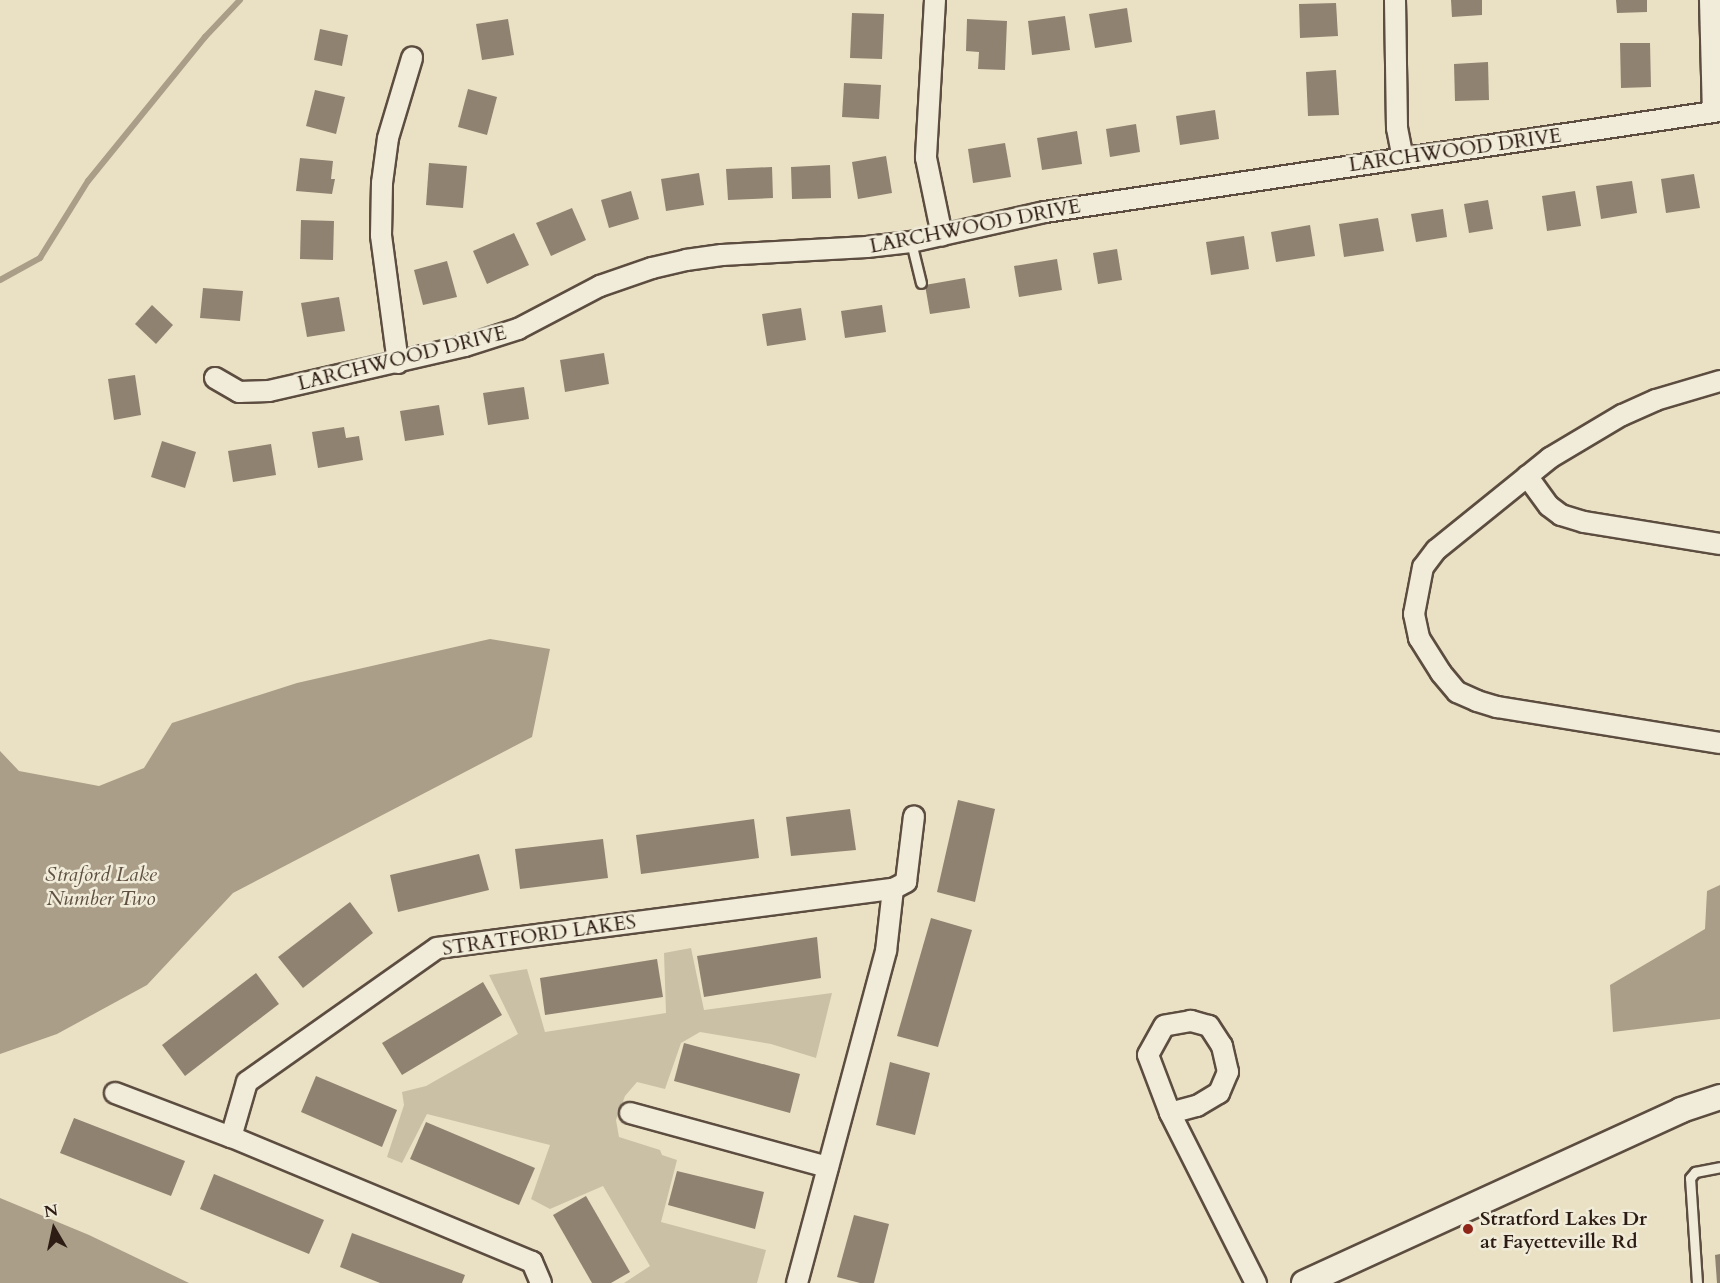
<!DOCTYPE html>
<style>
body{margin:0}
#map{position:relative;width:1720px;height:1283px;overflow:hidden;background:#eae1c4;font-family:Cardo,serif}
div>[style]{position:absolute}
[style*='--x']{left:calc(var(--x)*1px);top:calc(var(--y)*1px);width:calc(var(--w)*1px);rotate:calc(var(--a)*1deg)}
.green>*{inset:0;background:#cac0a6}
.water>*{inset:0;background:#aa9e88}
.stream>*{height:6px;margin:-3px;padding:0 3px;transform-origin:3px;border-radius:3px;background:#aa9e88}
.building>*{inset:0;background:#8f8270}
.roads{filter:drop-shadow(2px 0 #5c4d40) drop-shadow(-2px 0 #5c4d40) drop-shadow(0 2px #5c4d40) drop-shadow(0 -2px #5c4d40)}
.service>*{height:9px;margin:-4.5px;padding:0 4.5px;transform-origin:4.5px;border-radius:4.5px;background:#f1ecd9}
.minor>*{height:20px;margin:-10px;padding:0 10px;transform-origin:10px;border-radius:10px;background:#f1ecd9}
.tertiary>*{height:24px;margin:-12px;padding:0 12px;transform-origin:12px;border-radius:12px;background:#f1ecd9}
.dots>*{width:16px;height:16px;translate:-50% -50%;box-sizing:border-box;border:3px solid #f1ecd9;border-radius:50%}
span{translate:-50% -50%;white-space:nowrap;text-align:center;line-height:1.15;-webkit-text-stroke:5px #f1ecd9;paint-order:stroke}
.street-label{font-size:20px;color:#2d1c14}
.poi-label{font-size:20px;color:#2d1c14;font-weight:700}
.left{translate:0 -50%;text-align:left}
.water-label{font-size:21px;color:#5f5042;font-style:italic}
.north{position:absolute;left:24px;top:1199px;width:60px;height:60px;-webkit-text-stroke:4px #f1ecd9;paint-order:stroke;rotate:351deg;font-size:16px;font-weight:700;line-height:24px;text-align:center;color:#2d1c14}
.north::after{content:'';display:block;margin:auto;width:21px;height:27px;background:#2d1c14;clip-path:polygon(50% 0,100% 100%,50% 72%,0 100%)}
</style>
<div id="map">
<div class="green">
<div style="clip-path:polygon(691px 948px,704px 1010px,832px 993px,816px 1058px,771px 1044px,700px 1032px,681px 1043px,665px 1089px,637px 1082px,625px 1096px,616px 1120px,619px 1137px,660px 1150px,662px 1155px,677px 1160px,661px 1222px,766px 1250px,757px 1283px,624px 1283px,650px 1266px,603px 1186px,550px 1209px,531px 1199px,550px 1145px,427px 1114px,402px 1163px,387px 1157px,404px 1105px,402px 1092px,426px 1086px,518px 1034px,489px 975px,527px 969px,545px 1032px,666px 1013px,664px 953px)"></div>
</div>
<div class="water">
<div style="clip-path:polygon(490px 639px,550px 649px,532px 737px,233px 893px,147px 985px,57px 1034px,0 1054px,0 751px,19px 771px,99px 786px,144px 768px,172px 723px,297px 683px)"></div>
<div style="clip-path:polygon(1720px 885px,1720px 1019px,1613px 1032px,1610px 985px,1705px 929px,1707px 891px)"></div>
<div style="clip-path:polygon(0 1198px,89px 1235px,189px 1283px,0 1283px)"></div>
</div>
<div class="stream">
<div style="--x:0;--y:280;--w:46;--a:-28.8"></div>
<div style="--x:40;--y:258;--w:91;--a:-58.1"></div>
<div style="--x:88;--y:181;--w:186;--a:-50.9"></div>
<div style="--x:205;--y:37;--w:51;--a:-46.6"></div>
</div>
<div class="building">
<div style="clip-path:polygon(1451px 0,1482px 0,1482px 15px,1452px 17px)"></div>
<div style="clip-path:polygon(1616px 0,1647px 0,1647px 12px,1617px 13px)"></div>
<div style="clip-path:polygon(1336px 3px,1338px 36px,1300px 38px,1299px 4px)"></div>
<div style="clip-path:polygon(1127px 8px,1132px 42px,1095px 48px,1089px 14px)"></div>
<div style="clip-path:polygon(852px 13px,884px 14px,882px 59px,850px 58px)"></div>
<div style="clip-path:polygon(1065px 16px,1070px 50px,1032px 55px,1028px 21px)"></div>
<div style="clip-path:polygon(508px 19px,514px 55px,482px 60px,476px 24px)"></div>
<div style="clip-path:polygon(967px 19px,1007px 21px,1005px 70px,978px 69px,979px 52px,966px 51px)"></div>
<div style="clip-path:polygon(320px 29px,348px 35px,342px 66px,314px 60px)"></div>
<div style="clip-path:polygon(1620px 43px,1650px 43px,1651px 87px,1621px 88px)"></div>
<div style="clip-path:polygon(1488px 62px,1489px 100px,1455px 101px,1454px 64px)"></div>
<div style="clip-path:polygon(1336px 70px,1339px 115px,1308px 116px,1306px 72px)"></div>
<div style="clip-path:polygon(844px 83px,881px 85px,879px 119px,842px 117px)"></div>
<div style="clip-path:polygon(468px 89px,497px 97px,487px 135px,458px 127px)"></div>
<div style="clip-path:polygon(315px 90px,345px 97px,336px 134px,306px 126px)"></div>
<div style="clip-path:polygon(1215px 110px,1219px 139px,1180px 145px,1176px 116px)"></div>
<div style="clip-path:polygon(1136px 124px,1140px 152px,1110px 157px,1106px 129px)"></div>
<div style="clip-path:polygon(1077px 131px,1082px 164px,1042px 170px,1037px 138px)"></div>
<div style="clip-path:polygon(1005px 143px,1011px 177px,973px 183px,968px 149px)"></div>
<div style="clip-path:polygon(886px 156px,892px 193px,858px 199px,852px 162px)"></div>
<div style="clip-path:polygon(300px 158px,333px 161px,331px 179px,335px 179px,332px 194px,296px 191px)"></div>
<div style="clip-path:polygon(429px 163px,467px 166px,463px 208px,426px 205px)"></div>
<div style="clip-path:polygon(830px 165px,831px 198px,792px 199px,791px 167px)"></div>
<div style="clip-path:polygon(772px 167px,773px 198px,728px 200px,726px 169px)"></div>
<div style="clip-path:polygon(699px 173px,704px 205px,666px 211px,661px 179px)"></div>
<div style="clip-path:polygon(1694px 174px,1700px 208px,1666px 213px,1661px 179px)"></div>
<div style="clip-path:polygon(1632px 181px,1637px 213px,1601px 219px,1596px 186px)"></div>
<div style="clip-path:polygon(631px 191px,639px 219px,609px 228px,601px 200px)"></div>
<div style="clip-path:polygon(1575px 191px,1581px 226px,1547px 231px,1542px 196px)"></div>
<div style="clip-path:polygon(1488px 200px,1493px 229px,1469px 233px,1464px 204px)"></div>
<div style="clip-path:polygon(572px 208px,586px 240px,551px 256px,536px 223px)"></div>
<div style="clip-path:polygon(1443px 209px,1447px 237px,1416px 242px,1411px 214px)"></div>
<div style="clip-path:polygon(1378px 218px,1384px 251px,1344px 257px,1339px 224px)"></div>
<div style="clip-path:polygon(301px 220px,334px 221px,333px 260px,300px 259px)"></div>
<div style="clip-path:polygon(1310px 225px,1315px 256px,1276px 262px,1271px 232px)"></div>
<div style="clip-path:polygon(514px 233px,529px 265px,487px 284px,473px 251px)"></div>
<div style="clip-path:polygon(1244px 236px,1249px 269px,1211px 275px,1206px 242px)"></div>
<div style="clip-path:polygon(1117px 249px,1122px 280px,1098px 284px,1093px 253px)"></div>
<div style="clip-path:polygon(1057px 259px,1062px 290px,1019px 297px,1014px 266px)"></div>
<div style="clip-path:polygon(447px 261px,457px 297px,423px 305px,414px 270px)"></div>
<div style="clip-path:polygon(965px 278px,970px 308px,930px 314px,925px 285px)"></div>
<div style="clip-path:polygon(203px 288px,243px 291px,240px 321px,200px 318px)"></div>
<div style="clip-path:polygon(339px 297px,345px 331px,307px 337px,301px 303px)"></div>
<div style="clip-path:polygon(152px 305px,173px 325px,156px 344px,135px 324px)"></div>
<div style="clip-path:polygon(882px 305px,886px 332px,845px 338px,841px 311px)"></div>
<div style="clip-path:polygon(801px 308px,806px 340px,767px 346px,762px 314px)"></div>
<div style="clip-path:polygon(604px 353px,609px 384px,565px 392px,560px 360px)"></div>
<div style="clip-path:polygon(135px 375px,141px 415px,114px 420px,108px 379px)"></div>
<div style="clip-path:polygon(524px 387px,529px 419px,488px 425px,483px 393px)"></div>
<div style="clip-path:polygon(439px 405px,444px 435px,405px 441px,400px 411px)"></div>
<div style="clip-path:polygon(344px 427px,346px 438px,359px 436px,363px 460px,318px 468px,312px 432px)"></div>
<div style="clip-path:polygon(162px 441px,196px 452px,185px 488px,151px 477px)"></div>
<div style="clip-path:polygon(271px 444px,276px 475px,233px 482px,228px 451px)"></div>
<div style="clip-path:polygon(958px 800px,995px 809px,975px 902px,937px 892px)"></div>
<div style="clip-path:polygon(850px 809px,856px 850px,791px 856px,786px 817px)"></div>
<div style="clip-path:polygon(754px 819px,759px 858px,641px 874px,636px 835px)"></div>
<div style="clip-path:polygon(603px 839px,608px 878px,520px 889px,515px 849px)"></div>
<div style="clip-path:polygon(479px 854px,489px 890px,398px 912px,390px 875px)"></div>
<div style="clip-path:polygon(350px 902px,373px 933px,303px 988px,278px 957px)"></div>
<div style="clip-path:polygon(931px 918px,972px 930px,938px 1047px,897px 1036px)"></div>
<div style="clip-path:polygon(817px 937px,821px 978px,704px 997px,697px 956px)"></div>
<div style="clip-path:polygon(657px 959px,663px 997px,545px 1015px,540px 978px)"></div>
<div style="clip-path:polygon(256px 973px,279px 1004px,185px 1076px,162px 1045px)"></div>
<div style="clip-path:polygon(483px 982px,502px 1015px,402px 1075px,382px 1043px)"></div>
<div style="clip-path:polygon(684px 1043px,800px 1074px,790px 1113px,674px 1081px)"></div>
<div style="clip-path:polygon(890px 1062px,930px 1073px,915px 1135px,876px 1125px)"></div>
<div style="clip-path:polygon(316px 1076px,397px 1110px,382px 1147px,301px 1112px)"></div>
<div style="clip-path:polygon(74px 1118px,185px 1161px,171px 1196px,60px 1153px)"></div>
<div style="clip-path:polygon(426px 1122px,535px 1168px,519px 1205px,410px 1159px)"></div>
<div style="clip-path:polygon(677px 1171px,764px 1192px,755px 1229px,668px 1205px)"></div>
<div style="clip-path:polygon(214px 1174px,324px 1220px,309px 1254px,200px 1209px)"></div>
<div style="clip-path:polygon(586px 1196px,630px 1272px,611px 1283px,592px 1283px,553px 1215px)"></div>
<div style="clip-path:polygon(854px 1215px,889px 1224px,874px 1283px,860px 1283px,837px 1277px)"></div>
<div style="clip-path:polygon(352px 1233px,465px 1275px,462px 1283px,380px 1283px,340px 1267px)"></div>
<div style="clip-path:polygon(1720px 1254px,1720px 1283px,1717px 1283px,1715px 1255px)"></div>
</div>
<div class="roads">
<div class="service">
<div style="--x:911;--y:242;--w:42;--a:76.3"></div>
<div style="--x:1697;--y:1283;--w:105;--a:-93.8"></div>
<div style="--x:1690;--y:1178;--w:8;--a:-50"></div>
<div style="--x:1695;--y:1172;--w:25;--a:-11"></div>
</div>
<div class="minor">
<div style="--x:935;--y:0;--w:158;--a:93.3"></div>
<div style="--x:926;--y:158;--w:79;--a:78.3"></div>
<div style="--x:1395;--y:0;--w:128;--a:89.1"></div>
<div style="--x:1397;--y:128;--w:31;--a:79"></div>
<div style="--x:1710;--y:0;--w:112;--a:88.5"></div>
<div style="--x:398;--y:363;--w:129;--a:-97.6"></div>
<div style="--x:381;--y:235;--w:52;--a:-88.9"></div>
<div style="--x:382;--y:183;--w:45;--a:-82.4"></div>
<div style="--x:388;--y:138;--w:84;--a:-73.3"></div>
<div style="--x:215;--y:378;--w:28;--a:30"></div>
<div style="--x:239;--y:392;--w:30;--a:-2"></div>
<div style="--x:269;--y:391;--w:201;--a:-12.9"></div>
<div style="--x:465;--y:346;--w:56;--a:-17.8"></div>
<div style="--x:518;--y:329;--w:93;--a:-27.7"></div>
<div style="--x:600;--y:286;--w:55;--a:-19.1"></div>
<div style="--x:652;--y:268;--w:35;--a:-13"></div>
<div style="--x:686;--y:260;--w:36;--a:-8"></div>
<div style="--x:722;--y:255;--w:145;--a:-3.2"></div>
<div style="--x:867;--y:247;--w:44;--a:-6.5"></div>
<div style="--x:911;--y:242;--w:137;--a:-12.6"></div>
<div style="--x:1045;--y:212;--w:683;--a:-8.51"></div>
<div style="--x:1720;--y:381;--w:67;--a:163.5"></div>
<div style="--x:1656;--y:400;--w:37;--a:156"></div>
<div style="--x:1622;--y:415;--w:84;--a:149.2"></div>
<div style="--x:1550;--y:458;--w:146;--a:141.1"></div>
<div style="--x:1436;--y:550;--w:21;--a:127"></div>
<div style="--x:1423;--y:567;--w:48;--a:100.8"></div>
<div style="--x:1414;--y:614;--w:25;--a:78"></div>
<div style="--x:1419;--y:638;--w:41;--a:57.8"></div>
<div style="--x:1441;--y:673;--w:25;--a:50"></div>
<div style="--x:1457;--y:692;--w:22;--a:24"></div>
<div style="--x:1477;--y:701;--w:21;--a:17"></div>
<div style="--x:1497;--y:707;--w:226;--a:9.2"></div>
<div style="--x:1527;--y:476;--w:37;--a:54"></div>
<div style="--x:1549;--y:506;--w:15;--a:37"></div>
<div style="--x:1561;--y:515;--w:24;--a:17"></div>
<div style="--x:1584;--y:522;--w:138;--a:9.2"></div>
<div style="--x:893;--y:889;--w:15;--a:-28"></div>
<div style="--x:906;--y:882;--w:66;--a:-83.1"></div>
<div style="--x:115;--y:1093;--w:124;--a:20.8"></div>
<div style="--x:630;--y:1113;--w:205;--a:15.3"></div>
<div style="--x:1170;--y:1113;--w:28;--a:-15"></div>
<div style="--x:1197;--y:1106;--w:26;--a:-31"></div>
<div style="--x:1219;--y:1093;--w:23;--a:-67"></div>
<div style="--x:1228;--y:1072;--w:27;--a:-103"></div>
<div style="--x:1222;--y:1046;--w:24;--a:-123"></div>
<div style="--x:1209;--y:1026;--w:19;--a:-164"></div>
<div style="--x:1191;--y:1021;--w:27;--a:170"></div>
<div style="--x:1164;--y:1026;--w:33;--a:119"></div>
<div style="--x:1148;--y:1055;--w:62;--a:69.2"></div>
<div style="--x:1170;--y:1113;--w:191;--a:63.2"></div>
<div style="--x:541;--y:1283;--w:23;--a:-113"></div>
<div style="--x:532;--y:1262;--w:326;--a:-157.4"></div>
<div style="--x:231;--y:1137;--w:57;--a:-73.8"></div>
<div style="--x:247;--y:1082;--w:232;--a:-35.2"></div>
<div style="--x:437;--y:948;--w:460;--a:-7.4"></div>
<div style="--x:893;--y:889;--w:62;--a:96.4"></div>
<div style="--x:886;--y:951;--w:344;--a:105"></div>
</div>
<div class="tertiary">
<div style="--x:1304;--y:1283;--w:415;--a:-24.6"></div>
<div style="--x:1681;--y:1110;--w:41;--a:-18.4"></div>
</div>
</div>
<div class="dots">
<div style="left:1468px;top:1229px;background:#8f2418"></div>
</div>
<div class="street-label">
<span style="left:1455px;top:150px;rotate:-8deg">LARCHWOOD DRIVE</span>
<span style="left:975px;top:226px;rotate:-11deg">LARCHWOOD DRIVE</span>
<span style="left:402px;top:358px;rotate:-14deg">LARCHWOOD DRIVE</span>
<span style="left:539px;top:935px;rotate:-8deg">STRATFORD LAKES</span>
</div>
<div class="poi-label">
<span class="left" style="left:1480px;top:1230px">Stratford Lakes Dr<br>at Fayetteville Rd</span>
</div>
<div class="water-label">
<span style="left:101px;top:887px">Straford Lake<br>Number Two</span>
</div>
<div class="north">N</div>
</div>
